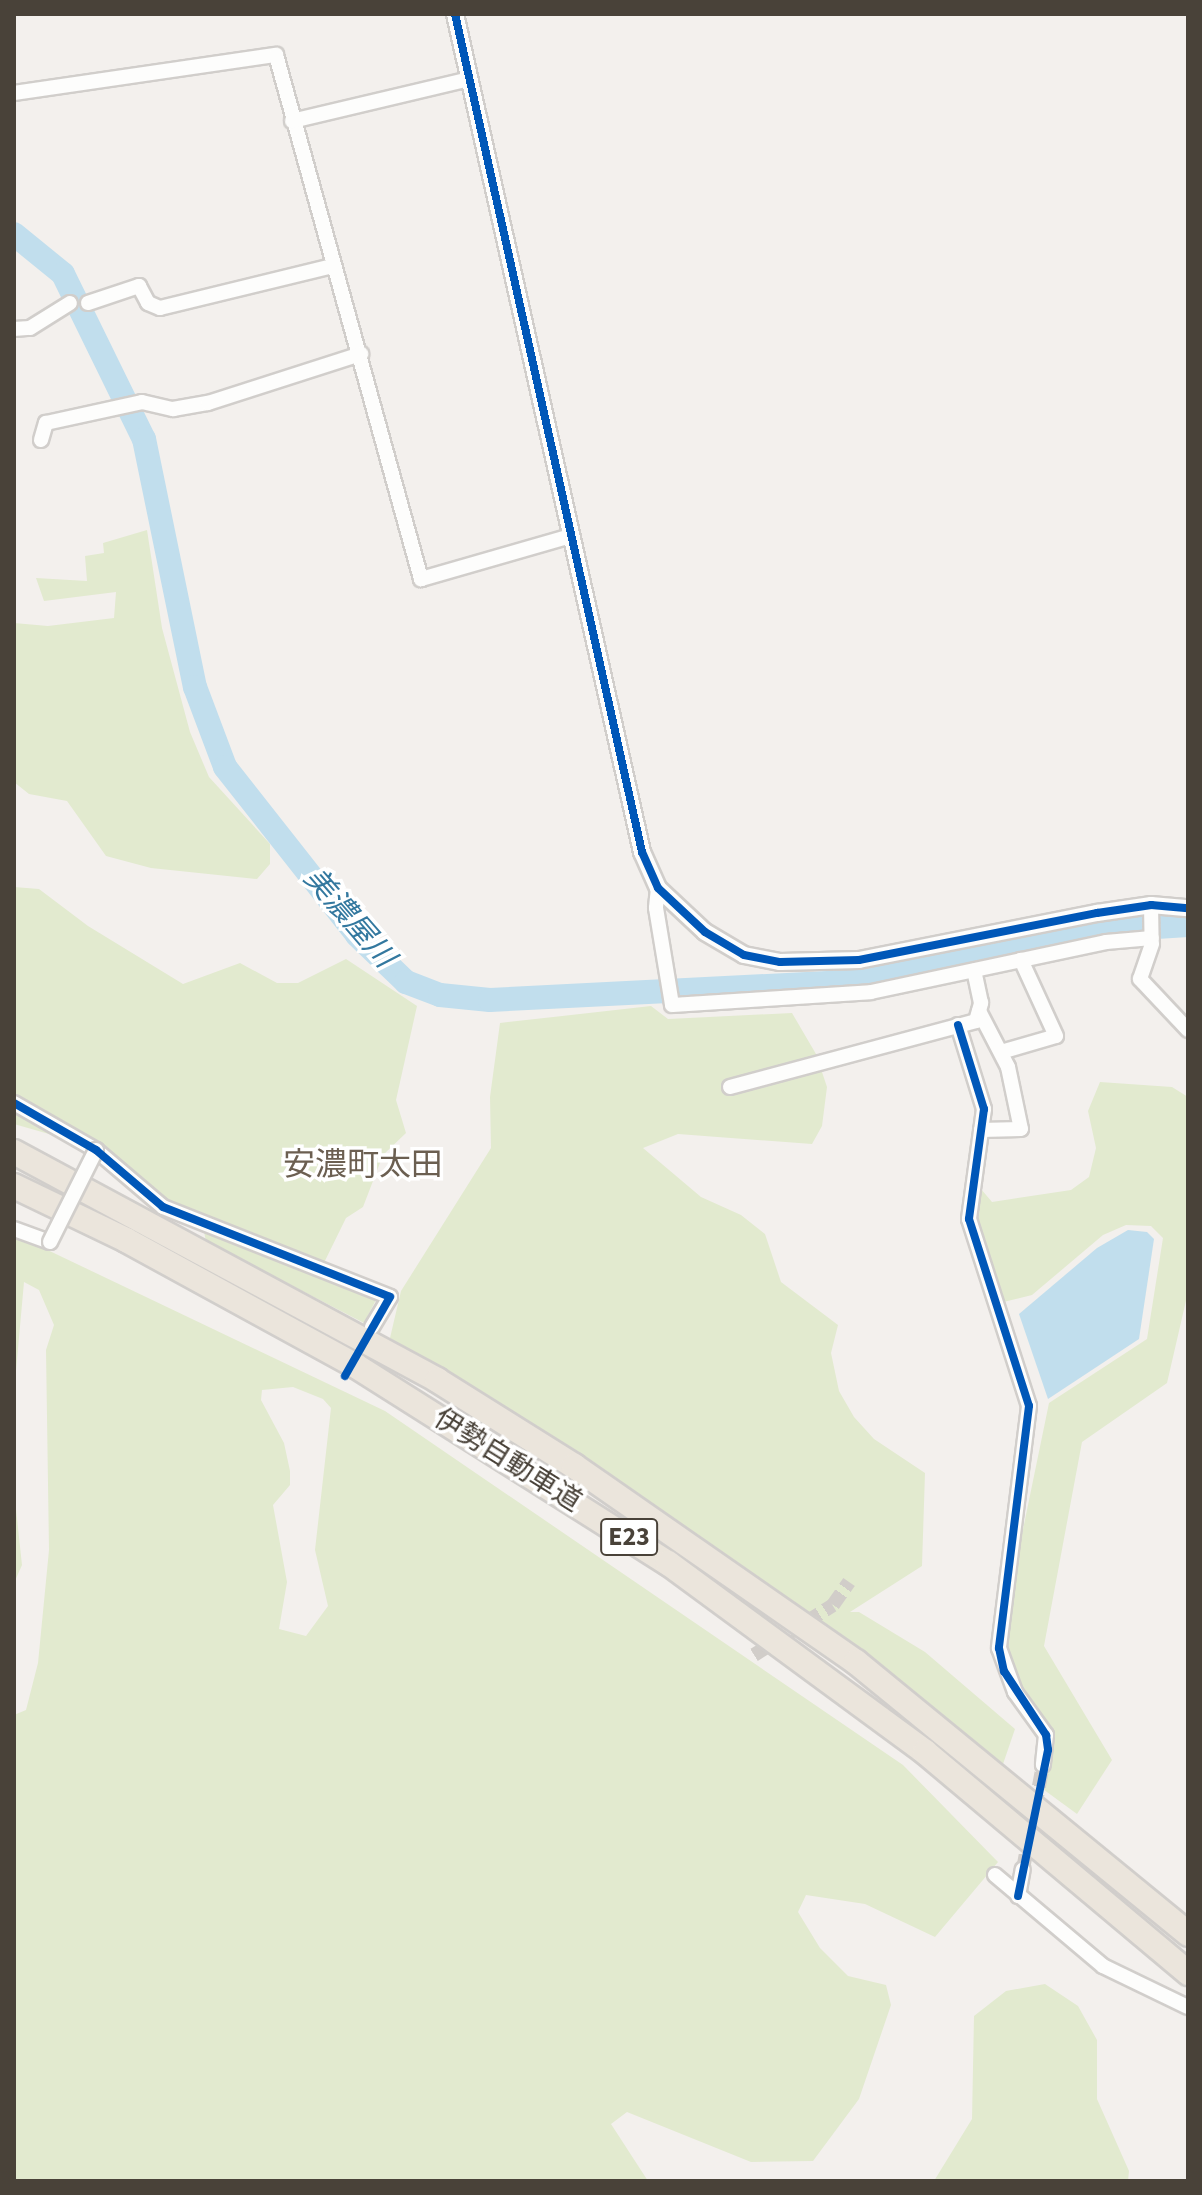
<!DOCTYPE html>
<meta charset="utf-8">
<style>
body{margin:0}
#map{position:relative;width:1202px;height:2195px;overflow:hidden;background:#f3f0ed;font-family:"Source Sans 3","Noto Sans JP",sans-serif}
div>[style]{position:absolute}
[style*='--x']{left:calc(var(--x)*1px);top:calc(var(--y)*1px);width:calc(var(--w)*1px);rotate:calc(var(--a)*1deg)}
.green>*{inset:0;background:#e2eacf}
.water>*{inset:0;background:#c1deed}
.river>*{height:24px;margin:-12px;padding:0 12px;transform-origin:12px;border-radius:12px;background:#c1deed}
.minor-tunnel>*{height:14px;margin-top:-7px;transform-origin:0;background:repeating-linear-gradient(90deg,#d1cdc9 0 14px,transparent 0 21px)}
.roads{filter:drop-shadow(2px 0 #d1cecb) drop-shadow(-2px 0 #d1cecb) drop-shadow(0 2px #d1cecb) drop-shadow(0 -2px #d1cecb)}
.minor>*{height:14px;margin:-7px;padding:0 7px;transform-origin:7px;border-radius:7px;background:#fdfdfc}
.tertiary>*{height:16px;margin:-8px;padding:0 8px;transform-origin:8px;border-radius:8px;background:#fdfdfc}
.motorway>*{height:24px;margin:-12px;padding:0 12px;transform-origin:12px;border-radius:12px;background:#ebe5dc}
.bridges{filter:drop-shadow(2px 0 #d1cecb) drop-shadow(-2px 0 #d1cecb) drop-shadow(0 2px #d1cecb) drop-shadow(0 -2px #d1cecb)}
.minor-bridge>*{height:14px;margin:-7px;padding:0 7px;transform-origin:7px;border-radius:7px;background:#fdfdfc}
.cycleway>*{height:8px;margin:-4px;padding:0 4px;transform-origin:4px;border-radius:4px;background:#0057b8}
span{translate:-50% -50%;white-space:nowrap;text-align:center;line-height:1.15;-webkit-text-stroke:7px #fff;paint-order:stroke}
.shield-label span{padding:2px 6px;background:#fff;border:2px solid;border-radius:6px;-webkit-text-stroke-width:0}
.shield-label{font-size:26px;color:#494239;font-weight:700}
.street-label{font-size:28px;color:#494239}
.water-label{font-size:30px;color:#33789f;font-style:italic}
.quarter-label{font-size:32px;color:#6b5f51}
.frame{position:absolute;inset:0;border:16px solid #494239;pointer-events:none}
</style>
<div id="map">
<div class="green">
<div style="clip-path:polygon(147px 530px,162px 628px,190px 732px,209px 777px,270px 844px,270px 864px,257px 879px,151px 868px,106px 856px,67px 801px,29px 794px,14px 782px,14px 623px,48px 626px,114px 618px,116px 592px,44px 601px,36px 578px,87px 581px,85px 556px,104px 553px,103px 543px)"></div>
<div style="clip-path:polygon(14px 887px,39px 889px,88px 926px,183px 984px,240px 963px,277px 983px,298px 983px,346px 959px,417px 1006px,396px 1100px,406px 1133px,383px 1155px,363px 1207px,346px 1218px,319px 1273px,377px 1298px,364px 1323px,206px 1241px,204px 1232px,105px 1150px,14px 1124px)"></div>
<div style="clip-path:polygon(651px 1006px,668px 1019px,792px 1013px,816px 1054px,827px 1087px,822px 1126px,812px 1144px,678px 1134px,643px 1148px,701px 1197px,741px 1215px,765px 1234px,781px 1282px,838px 1325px,831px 1353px,839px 1391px,854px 1417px,874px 1439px,925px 1473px,922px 1566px,850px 1612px,859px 1612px,925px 1652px,1015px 1729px,1002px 1767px,835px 1631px,578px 1453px,390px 1338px,401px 1291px,491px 1148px,490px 1097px,500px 1023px)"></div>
<div style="clip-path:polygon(1100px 1082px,1172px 1087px,1188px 1097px,1188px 1292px,1167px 1383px,1082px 1442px,1044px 1646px,1112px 1760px,1077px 1814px,1036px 1784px,1049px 1743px,999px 1646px,1049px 1403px,1147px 1339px,1163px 1238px,1151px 1226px,1126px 1225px,1103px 1235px,1032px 1295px,995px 1304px,972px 1202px,981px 1189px,992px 1202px,1071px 1190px,1089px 1177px,1096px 1148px,1088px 1111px)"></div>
<div style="clip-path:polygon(evenodd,14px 1234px,385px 1411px,903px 1765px,998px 1862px,935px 1937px,865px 1904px,806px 1895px,798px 1912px,820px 1948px,848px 1976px,886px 1985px,891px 2005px,859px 2099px,813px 2161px,751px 2162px,627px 2112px,611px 2124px,648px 2181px,14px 2181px,14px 1715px,26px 1710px,38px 1663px,49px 1550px,46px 1350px,54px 1325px,39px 1290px,24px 1282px,14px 1393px,14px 1234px,293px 1387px,323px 1399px,331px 1408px,315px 1550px,328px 1606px,306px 1636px,279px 1629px,287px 1582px,273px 1505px,290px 1485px,290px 1471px,284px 1443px,261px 1400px,262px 1390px,293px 1387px)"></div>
<div style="clip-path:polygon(14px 1491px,22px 1565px,14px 1583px)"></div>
<div style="clip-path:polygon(1045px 1984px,1078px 2006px,1097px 2040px,1097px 2099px,1129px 2171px,1128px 2181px,934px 2181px,972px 2119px,974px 2016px,1006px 1991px)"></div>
</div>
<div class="water">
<div style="clip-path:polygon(1128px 1230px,1147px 1232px,1154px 1239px,1139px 1339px,1048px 1399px,1019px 1314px,1097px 1248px)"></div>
</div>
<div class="river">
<div style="--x:14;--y:234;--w:63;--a:39.2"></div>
<div style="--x:63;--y:274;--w:184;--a:63.9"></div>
<div style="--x:144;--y:439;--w:253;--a:78.4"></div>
<div style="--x:195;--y:687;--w:85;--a:69.4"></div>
<div style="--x:225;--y:767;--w:214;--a:51.8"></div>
<div style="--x:357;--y:935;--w:68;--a:43.8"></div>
<div style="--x:406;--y:982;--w:36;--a:21"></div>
<div style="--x:440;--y:995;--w:50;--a:5.7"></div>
<div style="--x:490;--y:1000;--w:377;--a:-2.9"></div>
<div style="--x:867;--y:981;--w:217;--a:-13.1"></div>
<div style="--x:1078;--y:932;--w:110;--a:-3.6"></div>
</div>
<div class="minor-tunnel">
<div style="--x:754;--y:1655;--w:93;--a:-32.3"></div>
<div style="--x:833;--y:1605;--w:28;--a:-55"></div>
<div style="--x:1023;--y:1869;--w:106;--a:-79.1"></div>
</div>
<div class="roads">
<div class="minor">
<div style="--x:14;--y:93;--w:265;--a:-8.3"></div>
<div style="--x:276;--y:55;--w:544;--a:74.53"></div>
<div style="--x:421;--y:579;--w:156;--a:-16"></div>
<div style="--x:292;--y:121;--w:183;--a:-13.3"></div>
<div style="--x:88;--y:303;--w:54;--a:-18.4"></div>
<div style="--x:139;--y:286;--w:19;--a:62"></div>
<div style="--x:148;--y:303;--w:13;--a:23"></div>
<div style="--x:160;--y:308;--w:177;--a:-13.7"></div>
<div style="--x:14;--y:329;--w:16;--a:-4"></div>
<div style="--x:30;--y:328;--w:47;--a:-32"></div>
<div style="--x:41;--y:440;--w:18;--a:-74"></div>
<div style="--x:46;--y:423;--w:98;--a:-12.3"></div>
<div style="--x:142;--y:402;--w:32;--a:13"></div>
<div style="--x:173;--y:409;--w:36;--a:-10"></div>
<div style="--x:208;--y:403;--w:161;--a:-17.8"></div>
<div style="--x:658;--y:888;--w:20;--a:96"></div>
<div style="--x:656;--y:908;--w:98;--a:80.6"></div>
<div style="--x:672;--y:1005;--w:199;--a:-3.7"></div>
<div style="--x:871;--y:992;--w:240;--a:-12"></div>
<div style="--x:1106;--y:942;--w:46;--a:-5"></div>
<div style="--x:1151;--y:905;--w:39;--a:89"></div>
<div style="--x:1152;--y:944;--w:37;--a:109"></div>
<div style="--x:1140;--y:979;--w:70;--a:46.7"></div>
<div style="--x:979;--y:1011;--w:63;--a:62.6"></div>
<div style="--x:1008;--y:1067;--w:63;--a:78.2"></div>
<div style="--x:1021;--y:1129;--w:40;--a:178.6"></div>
<div style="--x:958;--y:1025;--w:88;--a:72.8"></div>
<div style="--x:984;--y:1109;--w:111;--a:97.8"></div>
<div style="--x:969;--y:1219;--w:196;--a:72.2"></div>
<div style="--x:1029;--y:1406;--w:244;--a:97.1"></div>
<div style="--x:999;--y:1648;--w:47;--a:70"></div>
<div style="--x:1015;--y:1692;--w:53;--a:54.2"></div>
<div style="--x:1046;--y:1735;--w:30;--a:96"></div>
<div style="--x:1001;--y:1052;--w:57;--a:-16.2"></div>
<div style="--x:1056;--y:1036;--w:84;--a:-114.7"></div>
<div style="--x:730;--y:1087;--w:255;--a:-15"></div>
<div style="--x:976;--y:1021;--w:19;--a:-74"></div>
<div style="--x:981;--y:1003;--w:33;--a:-102"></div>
<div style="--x:14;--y:1103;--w:95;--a:29.8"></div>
<div style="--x:96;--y:1150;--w:88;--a:40.4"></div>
<div style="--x:163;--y:1207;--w:244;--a:21.6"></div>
<div style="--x:390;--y:1297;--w:35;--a:121"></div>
<div style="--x:14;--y:1229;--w:38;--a:20"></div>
<div style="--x:995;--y:1875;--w:141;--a:40.1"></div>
<div style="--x:1103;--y:1966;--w:94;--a:25.8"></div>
<div style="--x:1018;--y:1896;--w:27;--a:-80"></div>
</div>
<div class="tertiary">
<div style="--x:455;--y:14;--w:859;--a:77.42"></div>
<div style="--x:642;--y:852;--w:39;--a:66"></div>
<div style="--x:658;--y:888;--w:64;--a:43.1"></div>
<div style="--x:705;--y:932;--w:45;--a:30.5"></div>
<div style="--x:744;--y:955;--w:37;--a:11"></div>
<div style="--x:780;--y:962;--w:79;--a:-1.5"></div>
<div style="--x:859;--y:960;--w:243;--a:-11.2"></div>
<div style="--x:1097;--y:913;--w:55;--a:-8.4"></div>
<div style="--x:1151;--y:905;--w:37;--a:5"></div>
</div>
<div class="motorway">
<div style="--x:14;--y:1152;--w:481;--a:28.3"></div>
<div style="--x:437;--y:1380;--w:162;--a:32.1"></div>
<div style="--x:574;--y:1466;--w:343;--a:34.8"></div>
<div style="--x:856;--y:1662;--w:429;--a:39.3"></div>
<div style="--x:14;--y:1186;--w:124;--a:25.7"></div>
<div style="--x:126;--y:1240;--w:262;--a:28.7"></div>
<div style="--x:356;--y:1366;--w:369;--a:32.3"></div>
<div style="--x:668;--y:1563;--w:319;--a:36.3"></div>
<div style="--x:925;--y:1752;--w:344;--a:40"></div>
</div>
</div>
<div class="bridges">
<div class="minor-bridge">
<div style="--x:50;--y:1242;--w:103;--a:-63.4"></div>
</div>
</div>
<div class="cycleway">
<div style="--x:455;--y:14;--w:859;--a:77.42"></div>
<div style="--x:642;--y:852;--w:39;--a:66"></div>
<div style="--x:658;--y:888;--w:64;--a:43.1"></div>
<div style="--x:705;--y:932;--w:45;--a:30.5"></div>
<div style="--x:744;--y:955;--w:37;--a:11"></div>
<div style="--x:780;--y:962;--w:79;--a:-1.5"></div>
<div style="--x:859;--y:960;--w:243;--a:-11.2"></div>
<div style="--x:1097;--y:913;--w:55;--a:-8.4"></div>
<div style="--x:1151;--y:905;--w:37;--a:5"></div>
<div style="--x:958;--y:1025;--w:88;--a:72.8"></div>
<div style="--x:984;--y:1109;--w:111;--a:97.8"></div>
<div style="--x:969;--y:1219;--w:196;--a:72.2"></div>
<div style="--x:1029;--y:1406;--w:244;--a:97.1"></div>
<div style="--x:999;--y:1648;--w:24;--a:78"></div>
<div style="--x:1004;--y:1671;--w:77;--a:56.7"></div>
<div style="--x:1046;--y:1735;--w:15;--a:82"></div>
<div style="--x:1048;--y:1750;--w:149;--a:101.6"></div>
<div style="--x:14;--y:1103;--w:95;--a:29.8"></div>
<div style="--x:96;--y:1150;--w:88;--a:40.4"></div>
<div style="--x:163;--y:1207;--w:244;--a:21.6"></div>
<div style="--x:390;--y:1297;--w:91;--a:119.7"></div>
</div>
<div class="shield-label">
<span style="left:629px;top:1537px">E23</span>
</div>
<div class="street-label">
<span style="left:508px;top:1460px;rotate:32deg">伊勢自動車道</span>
</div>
<div class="water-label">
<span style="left:349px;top:918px;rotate:49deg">美濃屋川</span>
</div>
<div class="quarter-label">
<span style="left:363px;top:1165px">安濃町太田</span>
</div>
<div class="frame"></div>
</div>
